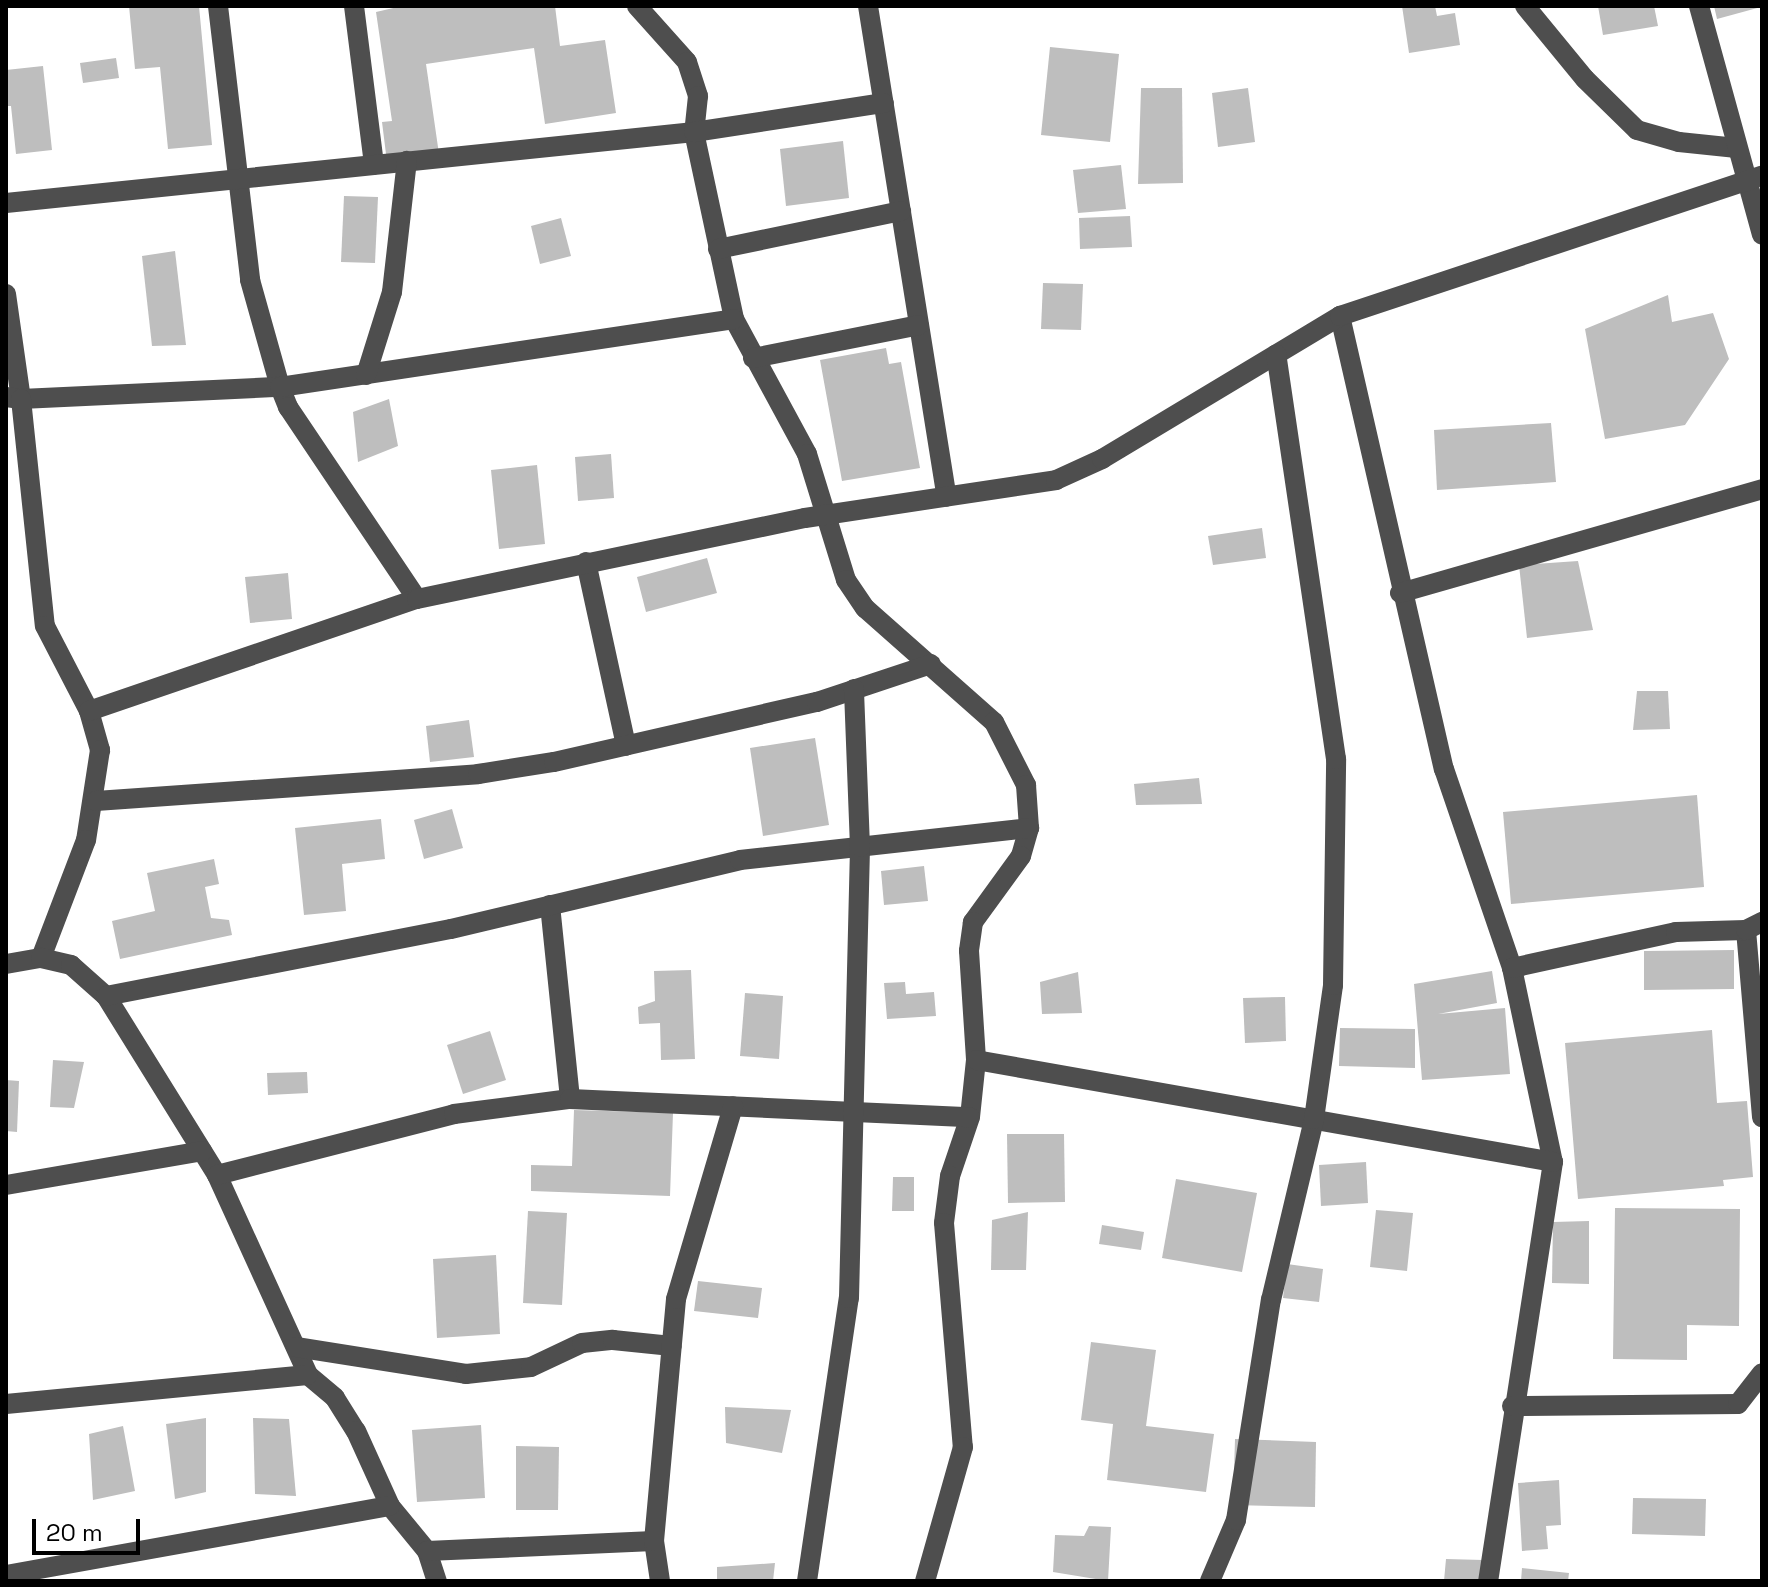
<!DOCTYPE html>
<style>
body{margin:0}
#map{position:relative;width:1768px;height:1587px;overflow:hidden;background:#fff;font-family:"Space Grotesk",sans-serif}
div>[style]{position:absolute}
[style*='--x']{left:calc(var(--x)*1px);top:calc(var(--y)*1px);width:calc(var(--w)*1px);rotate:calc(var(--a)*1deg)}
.building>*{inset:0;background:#bebebe}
.minor>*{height:20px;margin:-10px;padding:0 10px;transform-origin:10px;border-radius:10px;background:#4e4e4e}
span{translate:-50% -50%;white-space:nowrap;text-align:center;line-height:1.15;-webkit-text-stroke:7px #fff;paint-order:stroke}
.frame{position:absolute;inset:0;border:8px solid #000;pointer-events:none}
.scale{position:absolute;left:32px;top:1519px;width:108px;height:36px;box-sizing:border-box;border:4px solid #000;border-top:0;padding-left:10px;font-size:24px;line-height:28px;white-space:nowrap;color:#000;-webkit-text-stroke:6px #fff;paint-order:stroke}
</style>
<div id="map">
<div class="building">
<div style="clip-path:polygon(129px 6px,199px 6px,212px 145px,168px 149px,160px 67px,135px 69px)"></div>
<div style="clip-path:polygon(402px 6px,555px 6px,560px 46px,605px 40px,616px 113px,545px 124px,534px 48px,426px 64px,439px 154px,387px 162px,382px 122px,392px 121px,376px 12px)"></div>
<div style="clip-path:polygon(1402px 6px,1435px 6px,1437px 16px,1455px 13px,1460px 45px,1409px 53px)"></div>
<div style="clip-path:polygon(1598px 6px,1654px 6px,1658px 26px,1603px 35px)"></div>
<div style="clip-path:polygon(1714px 6px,1761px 6px,1761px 7px,1717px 19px)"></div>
<div style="clip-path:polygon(1050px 47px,1119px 54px,1110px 142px,1041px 135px)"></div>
<div style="clip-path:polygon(116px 58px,119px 78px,83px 83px,80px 63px)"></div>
<div style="clip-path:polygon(43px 66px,52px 150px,16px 154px,11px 106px,6px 106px,6px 70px)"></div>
<div style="clip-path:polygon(1141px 88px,1182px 88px,1183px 183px,1138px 184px)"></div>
<div style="clip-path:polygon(1248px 88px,1255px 142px,1218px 147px,1212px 93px)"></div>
<div style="clip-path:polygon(843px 141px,849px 198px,786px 206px,780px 149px)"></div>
<div style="clip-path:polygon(1121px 165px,1126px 209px,1078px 213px,1073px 170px)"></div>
<div style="clip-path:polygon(344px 196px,378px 197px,375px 263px,341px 262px)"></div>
<div style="clip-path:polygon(1130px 216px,1132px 247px,1080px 249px,1079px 218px)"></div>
<div style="clip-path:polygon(561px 218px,571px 256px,540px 264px,531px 226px)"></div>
<div style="clip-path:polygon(175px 251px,186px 345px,152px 346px,142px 256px)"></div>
<div style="clip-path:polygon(1043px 283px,1083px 284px,1081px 330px,1041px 329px)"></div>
<div style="clip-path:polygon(1668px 295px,1672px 322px,1713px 313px,1729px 359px,1685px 425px,1605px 439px,1585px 329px)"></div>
<div style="clip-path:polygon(886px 348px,889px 364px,901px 362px,920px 468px,842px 481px,820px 360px)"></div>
<div style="clip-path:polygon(389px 399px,398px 446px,358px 462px,353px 412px)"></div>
<div style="clip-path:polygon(1551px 423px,1556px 482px,1437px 490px,1434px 430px)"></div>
<div style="clip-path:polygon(611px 454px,614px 498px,578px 501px,575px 457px)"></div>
<div style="clip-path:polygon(537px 465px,545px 544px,499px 549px,491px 470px)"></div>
<div style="clip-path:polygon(1262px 528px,1266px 558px,1213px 565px,1208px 536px)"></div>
<div style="clip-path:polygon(707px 558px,717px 593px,646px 612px,637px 577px)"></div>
<div style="clip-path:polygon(1578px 561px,1593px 630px,1527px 638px,1519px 565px)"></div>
<div style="clip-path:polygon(288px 573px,292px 619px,250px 623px,245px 577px)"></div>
<div style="clip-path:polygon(1637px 691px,1668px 691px,1670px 729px,1633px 730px)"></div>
<div style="clip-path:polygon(469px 720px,474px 757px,430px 762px,426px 726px)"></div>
<div style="clip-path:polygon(815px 738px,829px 825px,763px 836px,750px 748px)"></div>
<div style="clip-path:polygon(1199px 778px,1202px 804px,1136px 805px,1134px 784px)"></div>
<div style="clip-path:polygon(1697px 795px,1704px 887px,1511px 904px,1503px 812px)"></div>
<div style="clip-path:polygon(452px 809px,463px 848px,424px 859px,414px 820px)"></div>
<div style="clip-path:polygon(381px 819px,385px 859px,342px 864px,346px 911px,304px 915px,295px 828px)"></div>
<div style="clip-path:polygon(214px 859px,219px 884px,205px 887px,211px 918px,229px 920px,232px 935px,120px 959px,112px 921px,155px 911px,147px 873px)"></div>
<div style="clip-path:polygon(924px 866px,928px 901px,884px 905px,881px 871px)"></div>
<div style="clip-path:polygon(1734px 950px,1734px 989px,1644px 990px,1644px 951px)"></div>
<div style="clip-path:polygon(691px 970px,695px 1059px,661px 1060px,660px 1023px,639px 1024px,638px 1007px,655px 1001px,654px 971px)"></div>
<div style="clip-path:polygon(1492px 971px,1497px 1003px,1438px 1014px,1505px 1008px,1510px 1074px,1422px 1080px,1414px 984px)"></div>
<div style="clip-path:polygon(1078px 972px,1082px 1013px,1042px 1014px,1040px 982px)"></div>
<div style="clip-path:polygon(905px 982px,906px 994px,934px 992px,936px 1016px,887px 1019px,884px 983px)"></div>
<div style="clip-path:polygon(745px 993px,783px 996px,779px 1059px,740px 1056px)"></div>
<div style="clip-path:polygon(1285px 997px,1286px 1041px,1245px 1043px,1243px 998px)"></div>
<div style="clip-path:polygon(1340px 1028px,1415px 1029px,1415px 1068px,1339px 1066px)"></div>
<div style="clip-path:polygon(1712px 1030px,1717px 1103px,1747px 1101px,1753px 1177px,1723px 1180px,1724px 1186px,1578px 1199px,1565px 1043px)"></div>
<div style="clip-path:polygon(490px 1031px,506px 1080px,463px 1094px,447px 1045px)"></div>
<div style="clip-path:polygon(53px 1060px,84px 1062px,74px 1108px,50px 1107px)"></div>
<div style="clip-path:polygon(307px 1072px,308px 1093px,268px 1095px,267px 1073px)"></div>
<div style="clip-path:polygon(6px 1080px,19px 1081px,17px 1132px,6px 1131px)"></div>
<div style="clip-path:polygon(574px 1110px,673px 1113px,670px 1196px,531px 1191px,531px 1165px,572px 1166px)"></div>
<div style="clip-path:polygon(1007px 1134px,1064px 1134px,1065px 1202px,1008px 1203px)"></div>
<div style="clip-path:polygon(1366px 1162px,1368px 1203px,1321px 1206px,1319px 1165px)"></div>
<div style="clip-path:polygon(893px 1177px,914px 1177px,914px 1211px,892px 1211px)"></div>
<div style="clip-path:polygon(1176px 1179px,1257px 1193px,1242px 1272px,1162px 1258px)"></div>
<div style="clip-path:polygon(1615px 1208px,1740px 1209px,1739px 1326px,1687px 1325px,1687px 1360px,1613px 1359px)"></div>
<div style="clip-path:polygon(1376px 1210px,1413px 1213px,1407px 1271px,1370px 1267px)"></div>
<div style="clip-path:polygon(528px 1211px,567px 1213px,562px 1305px,523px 1303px)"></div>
<div style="clip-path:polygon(1028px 1212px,1026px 1270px,991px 1270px,992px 1220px)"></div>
<div style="clip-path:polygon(1589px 1221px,1589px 1284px,1552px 1283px,1553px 1222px)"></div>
<div style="clip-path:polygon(1102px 1225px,1144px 1232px,1141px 1250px,1099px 1244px)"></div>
<div style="clip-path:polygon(496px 1255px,500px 1334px,437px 1338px,433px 1259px)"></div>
<div style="clip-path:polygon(1287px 1264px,1323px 1269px,1319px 1302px,1283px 1298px)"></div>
<div style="clip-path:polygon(698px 1281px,762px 1288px,758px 1318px,694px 1311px)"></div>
<div style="clip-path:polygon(1091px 1342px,1156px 1350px,1146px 1426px,1214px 1434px,1206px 1492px,1107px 1480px,1113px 1424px,1081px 1420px)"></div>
<div style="clip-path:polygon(725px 1407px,791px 1410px,782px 1453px,726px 1443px)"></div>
<div style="clip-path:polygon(206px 1418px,206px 1492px,175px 1499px,166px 1424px)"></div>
<div style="clip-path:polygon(253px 1418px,289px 1419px,296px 1496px,255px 1494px)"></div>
<div style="clip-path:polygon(481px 1425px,485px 1498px,417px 1502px,412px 1430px)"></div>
<div style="clip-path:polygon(123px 1426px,135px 1491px,93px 1500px,89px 1434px)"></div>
<div style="clip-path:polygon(1235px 1439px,1316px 1442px,1315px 1507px,1233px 1505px)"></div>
<div style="clip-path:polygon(516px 1446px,559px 1447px,558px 1510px,516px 1510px)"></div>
<div style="clip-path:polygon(1559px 1480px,1561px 1525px,1546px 1526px,1548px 1549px,1522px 1551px,1518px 1483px)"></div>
<div style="clip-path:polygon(1633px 1498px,1706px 1499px,1705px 1536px,1632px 1534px)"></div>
<div style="clip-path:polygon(1089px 1526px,1111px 1527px,1108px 1581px,1053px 1572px,1055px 1535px,1084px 1536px)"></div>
<div style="clip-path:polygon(1446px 1559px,1483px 1560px,1482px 1581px,1444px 1581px)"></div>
<div style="clip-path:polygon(775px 1563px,773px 1581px,717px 1581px,717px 1567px)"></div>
<div style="clip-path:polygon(1522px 1568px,1569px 1573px,1568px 1581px,1521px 1581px)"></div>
</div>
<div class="minor">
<div style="--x:218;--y:6;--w:276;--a:83.3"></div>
<div style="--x:250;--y:280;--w:111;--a:74.3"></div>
<div style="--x:280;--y:387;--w:22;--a:68"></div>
<div style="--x:288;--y:407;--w:231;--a:56.1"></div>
<div style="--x:354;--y:6;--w:160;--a:82.8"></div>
<div style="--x:637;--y:6;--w:75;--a:48.2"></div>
<div style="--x:687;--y:62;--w:36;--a:72"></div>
<div style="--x:698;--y:96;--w:36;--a:96"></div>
<div style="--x:694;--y:132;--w:191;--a:77.9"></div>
<div style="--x:734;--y:319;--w:153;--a:61.6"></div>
<div style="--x:807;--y:454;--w:132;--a:72.8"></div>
<div style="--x:846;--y:580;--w:34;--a:56"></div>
<div style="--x:865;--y:608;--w:172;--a:41.5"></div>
<div style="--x:994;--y:722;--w:71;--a:63.1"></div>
<div style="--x:1026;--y:785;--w:43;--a:86"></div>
<div style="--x:1029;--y:828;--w:29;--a:106"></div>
<div style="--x:1021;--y:856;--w:82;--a:126"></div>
<div style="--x:973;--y:922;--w:29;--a:98"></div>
<div style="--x:969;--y:951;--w:109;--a:86.3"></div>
<div style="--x:976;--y:1060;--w:57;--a:96"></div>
<div style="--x:970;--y:1117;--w:62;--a:108.7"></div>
<div style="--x:950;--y:1176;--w:47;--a:97.3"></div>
<div style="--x:944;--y:1223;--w:225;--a:85.2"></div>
<div style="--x:963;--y:1447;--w:139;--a:105.8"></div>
<div style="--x:868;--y:6;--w:497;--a:80.9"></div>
<div style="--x:1525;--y:6;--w:94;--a:50.6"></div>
<div style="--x:1585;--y:79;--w:73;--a:44.4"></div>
<div style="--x:1637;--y:130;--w:44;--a:15.9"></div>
<div style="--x:1679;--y:142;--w:58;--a:5.9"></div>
<div style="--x:1699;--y:6;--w:237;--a:74.6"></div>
<div style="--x:6;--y:203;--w:692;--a:-5.89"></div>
<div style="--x:694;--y:132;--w:192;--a:-8.7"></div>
<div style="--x:718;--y:249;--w:187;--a:-11.7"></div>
<div style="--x:6;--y:294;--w:106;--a:81.9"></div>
<div style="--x:21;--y:399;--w:259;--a:-2.7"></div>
<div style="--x:280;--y:387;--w:459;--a:-8.5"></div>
<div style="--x:1340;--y:316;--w:465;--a:77.1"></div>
<div style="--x:1444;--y:769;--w:210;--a:71.1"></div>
<div style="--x:1512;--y:968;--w:198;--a:78.1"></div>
<div style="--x:1553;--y:1162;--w:424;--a:98.8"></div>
<div style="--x:753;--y:358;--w:169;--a:-11.2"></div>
<div style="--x:366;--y:375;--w:87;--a:-72.6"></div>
<div style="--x:392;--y:292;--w:132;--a:-83.5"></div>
<div style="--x:6;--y:397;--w:15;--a:8"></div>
<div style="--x:21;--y:399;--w:228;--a:84"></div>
<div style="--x:45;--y:626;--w:96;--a:62.6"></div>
<div style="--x:89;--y:711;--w:41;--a:74.2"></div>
<div style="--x:100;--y:750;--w:91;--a:98.8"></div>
<div style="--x:86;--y:840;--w:126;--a:110.9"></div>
<div style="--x:586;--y:562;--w:188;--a:77.7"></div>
<div style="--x:1400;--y:593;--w:377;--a:-16"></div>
<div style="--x:89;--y:711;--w:347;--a:-18.9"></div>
<div style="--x:417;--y:599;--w:396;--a:-11.8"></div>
<div style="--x:805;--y:518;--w:254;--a:-8.6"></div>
<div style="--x:1056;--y:480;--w:51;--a:-24.5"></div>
<div style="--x:1102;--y:459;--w:278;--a:-31"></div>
<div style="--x:1340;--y:316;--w:445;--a:-18.4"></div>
<div style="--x:96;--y:801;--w:383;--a:-4"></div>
<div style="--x:478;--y:774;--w:77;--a:-9"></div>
<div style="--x:554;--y:762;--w:270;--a:-12.9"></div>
<div style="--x:817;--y:702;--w:120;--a:-18.4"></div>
<div style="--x:550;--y:905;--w:195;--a:84.1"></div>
<div style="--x:1746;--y:930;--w:188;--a:85.1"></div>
<div style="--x:6;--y:964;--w:36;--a:-10"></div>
<div style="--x:41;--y:958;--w:31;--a:13"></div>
<div style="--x:71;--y:965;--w:47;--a:41.5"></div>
<div style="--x:106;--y:996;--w:211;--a:58.2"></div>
<div style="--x:217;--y:1175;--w:220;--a:65.5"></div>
<div style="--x:308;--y:1375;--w:35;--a:40"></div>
<div style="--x:335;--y:1398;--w:39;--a:58"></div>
<div style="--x:356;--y:1431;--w:82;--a:65.6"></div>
<div style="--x:390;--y:1506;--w:58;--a:50.6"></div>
<div style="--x:427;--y:1551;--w:32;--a:72"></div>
<div style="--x:1512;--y:968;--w:168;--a:-12.4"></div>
<div style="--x:1676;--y:932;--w:70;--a:-1.6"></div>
<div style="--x:1746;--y:930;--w:18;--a:-27"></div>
<div style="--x:106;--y:996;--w:351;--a:-11"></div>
<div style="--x:451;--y:929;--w:297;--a:-13.4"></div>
<div style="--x:740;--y:860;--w:291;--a:-6.3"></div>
<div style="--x:976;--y:1060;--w:586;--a:10.02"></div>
<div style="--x:217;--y:1175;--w:245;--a:-14.4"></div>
<div style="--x:454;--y:1114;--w:117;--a:-7.4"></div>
<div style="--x:570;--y:1099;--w:400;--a:2.6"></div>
<div style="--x:6;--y:1185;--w:199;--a:-9.8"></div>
<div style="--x:296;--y:1347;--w:172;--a:9"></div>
<div style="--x:466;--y:1374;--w:65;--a:-6.1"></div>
<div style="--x:531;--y:1367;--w:56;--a:-25.2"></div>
<div style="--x:582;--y:1343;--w:31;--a:-6"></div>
<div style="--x:613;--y:1340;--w:59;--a:5.8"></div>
<div style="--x:6;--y:1404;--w:303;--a:-5.5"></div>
<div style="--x:1512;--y:1406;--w:226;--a:-0.5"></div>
<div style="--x:1738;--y:1404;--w:39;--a:-52"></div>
<div style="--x:427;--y:1551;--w:227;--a:-2.5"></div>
<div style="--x:6;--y:1575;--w:390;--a:-10.2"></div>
<div style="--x:660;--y:1581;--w:40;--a:-98.5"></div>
<div style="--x:654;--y:1541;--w:243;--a:-84.8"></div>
<div style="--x:676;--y:1299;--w:201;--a:-73.5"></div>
<div style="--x:807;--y:1581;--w:286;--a:-81.6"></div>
<div style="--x:849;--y:1298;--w:451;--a:-88.6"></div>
<div style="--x:860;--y:847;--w:158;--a:-92.2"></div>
<div style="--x:1210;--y:1581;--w:66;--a:-66.9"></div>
<div style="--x:1236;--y:1520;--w:223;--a:-81"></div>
<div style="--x:1271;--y:1300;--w:186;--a:-76.6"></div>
<div style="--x:1314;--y:1119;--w:135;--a:-81.9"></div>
<div style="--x:1333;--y:985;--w:226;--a:-89.2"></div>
<div style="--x:1336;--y:759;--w:409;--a:-98.4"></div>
</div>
<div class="frame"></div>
<div class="scale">20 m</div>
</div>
